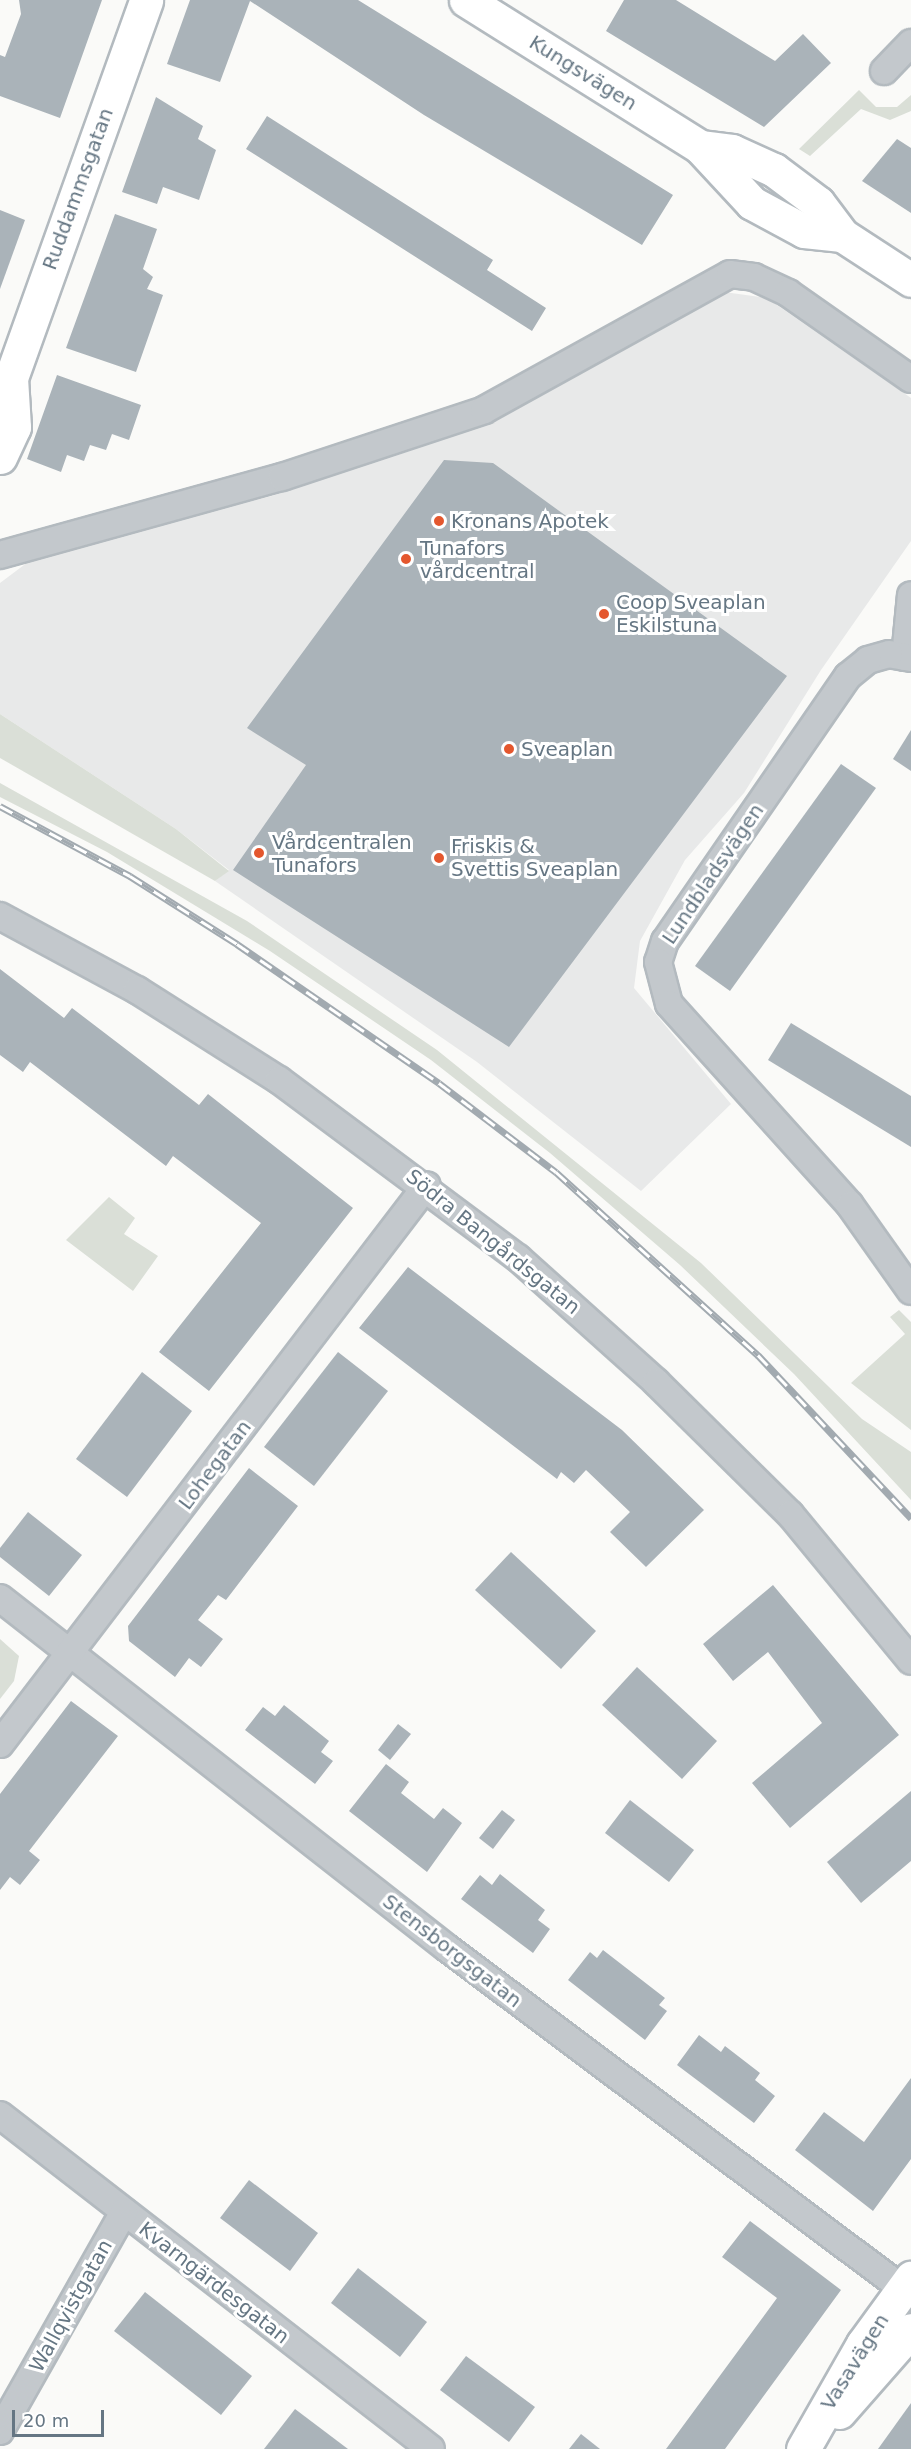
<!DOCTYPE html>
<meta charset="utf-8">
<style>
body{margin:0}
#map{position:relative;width:911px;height:2449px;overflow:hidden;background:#fafaf8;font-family:"DejaVu Sans",sans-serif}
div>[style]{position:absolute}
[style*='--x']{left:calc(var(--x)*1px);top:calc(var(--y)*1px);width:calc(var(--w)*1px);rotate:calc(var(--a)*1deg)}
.built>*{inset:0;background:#e8e9e9}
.green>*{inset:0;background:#dadfd7}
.building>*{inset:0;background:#aab3b9}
.roads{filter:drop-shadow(2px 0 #b3babf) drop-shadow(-2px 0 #b3babf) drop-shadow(0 2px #b3babf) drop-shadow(0 -2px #b3babf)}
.street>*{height:26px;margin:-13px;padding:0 13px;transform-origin:13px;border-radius:13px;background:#c3c8cc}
.secondary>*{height:33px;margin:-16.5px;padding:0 16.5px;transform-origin:16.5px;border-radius:16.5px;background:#fff}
.rail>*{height:7px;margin-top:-3.5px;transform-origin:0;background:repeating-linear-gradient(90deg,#fff 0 14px,#a2aab0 0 28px);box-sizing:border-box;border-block:2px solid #a2aab0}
.dots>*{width:16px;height:16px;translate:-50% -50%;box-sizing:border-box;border:3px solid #fff;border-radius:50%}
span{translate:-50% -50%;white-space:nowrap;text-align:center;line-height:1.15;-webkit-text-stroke:6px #fff;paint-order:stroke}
.street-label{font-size:20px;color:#657683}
.poi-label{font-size:20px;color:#657683}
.left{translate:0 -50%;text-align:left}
.scale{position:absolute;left:12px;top:2410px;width:92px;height:27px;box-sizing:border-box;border:3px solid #657683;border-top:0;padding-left:8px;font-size:18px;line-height:21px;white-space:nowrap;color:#657683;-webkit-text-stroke:4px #fff;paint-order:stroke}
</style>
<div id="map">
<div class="built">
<div style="clip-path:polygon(724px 292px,767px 298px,911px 398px,911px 541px,821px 670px,744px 793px,685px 860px,640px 941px,634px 988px,731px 1104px,641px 1191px,477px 1062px,215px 881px,229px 870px,176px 829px,0 714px,0 583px,40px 553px,272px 496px,469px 431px)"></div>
</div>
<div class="green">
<div style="clip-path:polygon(859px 90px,876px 107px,897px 107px,911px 95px,911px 111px,890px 120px,861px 109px,810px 156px,799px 149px)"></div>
<div style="clip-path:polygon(0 714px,176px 829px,229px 871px,215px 881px,0 758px)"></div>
<div style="clip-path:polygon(0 783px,247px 921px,437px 1050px,701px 1263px,862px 1419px,911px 1452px,911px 1500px,794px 1374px,680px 1265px,550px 1153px,431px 1060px,270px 951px,107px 852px,0 797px)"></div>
<div style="clip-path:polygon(109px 1197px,135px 1218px,124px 1234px,158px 1256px,133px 1291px,66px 1240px)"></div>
<div style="clip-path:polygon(899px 1310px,911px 1322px,911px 1430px,851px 1383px,905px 1334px,890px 1317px)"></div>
<div style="clip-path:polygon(0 1639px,19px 1656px,14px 1681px,0 1699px)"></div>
</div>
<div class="building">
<div style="clip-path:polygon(19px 0,102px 0,60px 118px,0 96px,0 55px,5px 57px,21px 14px)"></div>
<div style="clip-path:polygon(190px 0,358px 0,673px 195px,642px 245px,424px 115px,250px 1px,220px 82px,167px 64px)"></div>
<div style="clip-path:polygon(624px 0,676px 0,775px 61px,803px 34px,831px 63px,764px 127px,606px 31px)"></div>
<div style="clip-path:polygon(156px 97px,203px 126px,198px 139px,216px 150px,199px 200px,163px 187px,157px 204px,122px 192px)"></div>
<div style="clip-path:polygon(267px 116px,493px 260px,487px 270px,546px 308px,532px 331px,246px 149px)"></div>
<div style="clip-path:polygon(897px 139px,911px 148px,911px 213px,862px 181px)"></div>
<div style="clip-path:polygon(0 210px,25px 220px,0 289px)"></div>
<div style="clip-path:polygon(115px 214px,157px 229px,143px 269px,153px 277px,147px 289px,163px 295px,136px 372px,66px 348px)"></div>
<div style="clip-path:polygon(57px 375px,141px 405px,129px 440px,112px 434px,106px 450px,90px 445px,84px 461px,67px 455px,61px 472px,27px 459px)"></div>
<div style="clip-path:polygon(444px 460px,493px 463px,787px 676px,509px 1047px,233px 870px,306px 765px,247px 728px)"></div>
<div style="clip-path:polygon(911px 730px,911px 771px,893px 759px)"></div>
<div style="clip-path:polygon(841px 764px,876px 788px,730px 991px,695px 966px)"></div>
<div style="clip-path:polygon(0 969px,64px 1018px,72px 1008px,199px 1105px,208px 1094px,353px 1208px,209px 1391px,159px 1352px,261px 1223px,173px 1156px,166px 1166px,30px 1062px,23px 1072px,0 1055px)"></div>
<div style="clip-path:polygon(791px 1023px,911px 1096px,911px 1147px,768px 1060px)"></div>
<div style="clip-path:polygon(408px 1267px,622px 1430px,704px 1510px,646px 1567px,610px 1532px,630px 1512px,586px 1470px,574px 1483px,561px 1472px,557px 1479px,359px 1328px)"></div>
<div style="clip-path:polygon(338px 1352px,388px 1391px,314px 1486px,264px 1447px)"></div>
<div style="clip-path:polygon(142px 1372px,192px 1411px,127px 1497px,76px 1459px)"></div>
<div style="clip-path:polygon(249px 1468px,298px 1506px,226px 1600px,218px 1595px,198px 1620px,223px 1639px,201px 1667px,189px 1658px,175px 1677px,129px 1641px,128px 1626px)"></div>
<div style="clip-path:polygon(28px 1512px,82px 1555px,49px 1596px,0 1557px,0 1548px)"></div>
<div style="clip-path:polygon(511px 1552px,596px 1631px,561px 1669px,475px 1590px)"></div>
<div style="clip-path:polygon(773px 1585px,899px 1735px,790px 1828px,752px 1783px,822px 1723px,768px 1652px,733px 1681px,703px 1644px)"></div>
<div style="clip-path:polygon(637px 1667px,717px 1741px,682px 1779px,602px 1705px)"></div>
<div style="clip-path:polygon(71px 1701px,118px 1736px,29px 1851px,40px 1860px,20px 1885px,10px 1877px,0 1890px,0 1794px)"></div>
<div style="clip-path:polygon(284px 1705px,329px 1741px,321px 1752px,333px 1761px,315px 1784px,245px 1730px,263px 1707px,275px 1716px)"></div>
<div style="clip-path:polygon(398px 1724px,411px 1734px,390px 1760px,378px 1750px)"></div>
<div style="clip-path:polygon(386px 1764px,409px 1782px,401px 1793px,434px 1819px,443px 1808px,462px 1823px,427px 1872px,349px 1811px)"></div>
<div style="clip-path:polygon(911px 1791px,911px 1861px,861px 1903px,827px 1862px)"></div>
<div style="clip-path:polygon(630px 1800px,694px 1850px,669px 1882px,605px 1833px)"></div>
<div style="clip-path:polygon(502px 1810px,515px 1820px,493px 1849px,479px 1838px)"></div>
<div style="clip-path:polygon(500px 1874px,545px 1910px,538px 1920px,550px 1929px,533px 1953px,461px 1899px,480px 1875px,492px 1885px)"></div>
<div style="clip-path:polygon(603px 1950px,665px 1998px,659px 2005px,667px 2011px,645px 2040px,568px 1980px,590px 1952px,597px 1958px)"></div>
<div style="clip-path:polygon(699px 2035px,721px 2052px,725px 2046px,760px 2073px,755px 2080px,775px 2096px,754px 2123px,677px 2065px)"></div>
<div style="clip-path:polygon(911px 2078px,911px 2159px,873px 2211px,795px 2150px,824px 2112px,864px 2142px)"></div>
<div style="clip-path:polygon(249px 2180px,318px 2233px,290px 2271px,220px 2218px)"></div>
<div style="clip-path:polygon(750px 2221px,841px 2290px,725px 2449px,666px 2449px,777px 2298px,722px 2257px)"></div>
<div style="clip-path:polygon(358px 2268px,427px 2322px,400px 2357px,331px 2303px)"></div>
<div style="clip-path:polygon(145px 2292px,252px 2376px,221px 2415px,114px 2331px)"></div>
<div style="clip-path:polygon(466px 2356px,535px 2407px,509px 2442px,440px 2390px)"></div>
<div style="clip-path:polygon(911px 2403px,911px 2449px,878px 2449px)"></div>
<div style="clip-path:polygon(295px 2409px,348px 2449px,264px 2449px)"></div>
<div style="clip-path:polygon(581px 2434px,600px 2449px,569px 2449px)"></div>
</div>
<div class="roads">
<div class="street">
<div style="--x:884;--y:71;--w:39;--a:-46"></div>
<div style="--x:0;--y:555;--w:293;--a:-15.5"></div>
<div style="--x:282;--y:477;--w:213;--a:-18.3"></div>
<div style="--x:484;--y:410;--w:281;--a:-28.9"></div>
<div style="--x:730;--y:274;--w:24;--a:7"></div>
<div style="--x:754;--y:277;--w:38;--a:25"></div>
<div style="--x:788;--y:293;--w:150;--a:35"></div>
<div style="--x:905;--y:657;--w:62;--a:-84.5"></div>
<div style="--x:911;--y:658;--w:22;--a:-170"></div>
<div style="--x:889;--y:654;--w:22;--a:164"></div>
<div style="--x:868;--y:660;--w:26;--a:141"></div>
<div style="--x:848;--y:676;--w:322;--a:124.6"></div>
<div style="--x:665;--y:941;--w:22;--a:108"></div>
<div style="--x:658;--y:962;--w:43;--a:75.3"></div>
<div style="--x:669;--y:1004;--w:270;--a:48"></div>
<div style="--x:850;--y:1205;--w:105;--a:54.7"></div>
<div style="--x:0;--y:916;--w:156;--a:28.4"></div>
<div style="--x:137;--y:990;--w:168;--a:32.4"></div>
<div style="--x:279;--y:1080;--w:298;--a:36.7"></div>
<div style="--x:518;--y:1258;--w:186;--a:41.9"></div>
<div style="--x:656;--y:1382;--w:188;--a:44.6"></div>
<div style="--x:790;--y:1514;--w:190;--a:50.5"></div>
<div style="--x:0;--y:1598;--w:568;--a:38.06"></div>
<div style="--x:447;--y:1948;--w:579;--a:36.79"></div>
<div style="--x:0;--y:1744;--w:703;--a:-52.63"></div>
<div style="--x:0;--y:2115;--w:545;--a:37.77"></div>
<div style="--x:0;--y:2431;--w:252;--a:-60.5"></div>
</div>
<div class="secondary">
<div style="--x:466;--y:0;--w:276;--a:32.1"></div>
<div style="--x:700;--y:147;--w:76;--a:47.1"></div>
<div style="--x:752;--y:203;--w:59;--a:28.3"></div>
<div style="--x:804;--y:231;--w:38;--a:6"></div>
<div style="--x:700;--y:147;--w:32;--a:7"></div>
<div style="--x:732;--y:151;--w:46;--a:24.3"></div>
<div style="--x:774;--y:170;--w:55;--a:36.9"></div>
<div style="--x:818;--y:203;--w:40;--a:53"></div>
<div style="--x:842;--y:235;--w:82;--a:33.1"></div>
<div style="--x:0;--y:394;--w:19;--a:-55"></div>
<div style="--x:11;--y:378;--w:401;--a:-70.3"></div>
<div style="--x:0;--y:457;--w:33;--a:-65"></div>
<div style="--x:14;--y:427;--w:49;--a:-93.5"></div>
<div style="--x:839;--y:2412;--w:109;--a:-48.7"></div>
<div style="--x:803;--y:2449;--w:121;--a:-60.3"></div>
<div style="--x:863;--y:2344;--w:82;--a:-54"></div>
</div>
</div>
<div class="rail">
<div style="--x:0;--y:806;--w:148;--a:28.3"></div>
<div style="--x:130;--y:876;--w:127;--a:32.4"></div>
<div style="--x:237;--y:944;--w:245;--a:34.5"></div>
<div style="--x:439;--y:1083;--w:147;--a:37.3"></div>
<div style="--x:556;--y:1172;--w:273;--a:42.2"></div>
<div style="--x:758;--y:1355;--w:224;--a:46.8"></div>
</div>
<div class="dots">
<div style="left:439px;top:521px;background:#e4572e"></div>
<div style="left:406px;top:559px;background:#e4572e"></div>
<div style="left:604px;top:614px;background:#e4572e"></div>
<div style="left:509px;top:749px;background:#e4572e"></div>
<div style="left:259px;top:853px;background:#e4572e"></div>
<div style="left:439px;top:858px;background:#e4572e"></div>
</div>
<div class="street-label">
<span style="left:583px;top:73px;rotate:32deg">Kungsvägen</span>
<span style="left:78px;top:189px;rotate:-70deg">Ruddammsgatan</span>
<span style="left:713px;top:874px;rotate:-56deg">Lundbladsvägen</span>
<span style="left:493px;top:1242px;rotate:39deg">Södra Bangårdsgatan</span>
<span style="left:215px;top:1465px;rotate:-53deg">Lohegatan</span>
<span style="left:452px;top:1951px;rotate:38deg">Stensborgsgatan</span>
<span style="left:214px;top:2283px;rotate:38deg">Kvarngärdesgatan</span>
<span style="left:71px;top:2306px;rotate:-61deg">Wallqvistgatan</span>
<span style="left:855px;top:2362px;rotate:-58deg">Vasavägen</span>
</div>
<div class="poi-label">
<span class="left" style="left:451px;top:521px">Kronans Apotek</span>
<span class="left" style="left:420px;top:560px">Tunafors<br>vårdcentral</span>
<span class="left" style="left:616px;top:614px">Coop Sveaplan<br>Eskilstuna</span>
<span class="left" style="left:521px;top:749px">Sveaplan</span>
<span class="left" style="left:272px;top:854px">Vårdcentralen<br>Tunafors</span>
<span class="left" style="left:451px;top:858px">Friskis &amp;<br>Svettis Sveaplan</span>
</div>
<div class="scale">20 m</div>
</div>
